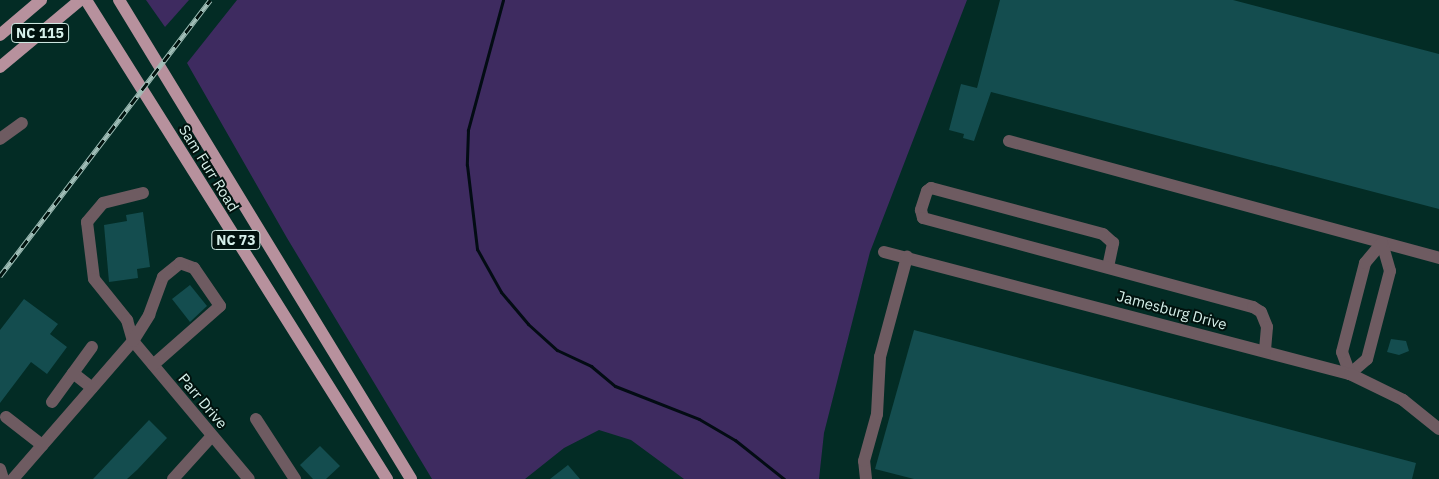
<!DOCTYPE html>
<style>
body{margin:0}
#map{position:relative;width:1439px;height:479px;overflow:hidden;background:#032c25;font-family:"IBM Plex Sans",sans-serif}
div>[style]{position:absolute}
[style*='--x']{left:calc(var(--x)*1px);top:calc(var(--y)*1px);width:calc(var(--w)*1px);rotate:calc(var(--a)*1deg)}
.green>*{inset:0;background:#3e2b60}
.stream>*{height:3px;margin:-1.5px;padding:0 1.5px;transform-origin:1.5px;border-radius:1.5px;background:#030c14}
.building>*{inset:0;background:#144d4f}
.minor>*{height:12px;margin:-6px;padding:0 6px;transform-origin:6px;border-radius:6px;background:#6e5b61}
.major>*{height:12px;margin:-6px;padding:0 6px;transform-origin:6px;border-radius:6px;background:#b7919d}
.rail>*{height:5px;margin-top:-2.5px;transform-origin:0;background:repeating-linear-gradient(90deg,#01120e 0 9px,#a0beb7 0 18px);box-sizing:border-box;border-block:1px solid #a0beb7}
span{translate:-50% -50%;white-space:nowrap;text-align:center;line-height:1.15;-webkit-text-stroke:4px #01120e;paint-order:stroke}
.shield-label span{padding:1px 4px;background:#01120e;border:1px solid;border-radius:4px;-webkit-text-stroke-width:0}
.shield-label{font-size:14px;color:#d6f0ea;font-weight:700}
.street-label{font-size:15px;color:#d6f0ea}
</style>
<div id="map">
<div class="green">
<div style="clip-path:polygon(146px 0,189px 0,165px 27px)"></div>
<div style="clip-path:polygon(237px 0,967px 0,870px 252px,824px 433px,819px 479px,684px 479px,631px 440px,599px 430px,564px 448px,525px 479px,432px 479px,287px 238px,187px 63px)"></div>
</div>
<div class="stream">
<div style="--x:503;--y:0;--w:135;--a:105.1"></div>
<div style="--x:468;--y:130;--w:35;--a:92"></div>
<div style="--x:467;--y:165;--w:85;--a:83.2"></div>
<div style="--x:477;--y:249;--w:49;--a:60.8"></div>
<div style="--x:501;--y:292;--w:42;--a:49.8"></div>
<div style="--x:528;--y:324;--w:39;--a:42"></div>
<div style="--x:557;--y:350;--w:38;--a:25"></div>
<div style="--x:591;--y:366;--w:31;--a:40"></div>
<div style="--x:615;--y:386;--w:90;--a:21.4"></div>
<div style="--x:699;--y:419;--w:42;--a:30.3"></div>
<div style="--x:735;--y:440;--w:63;--a:38.5"></div>
</div>
<div class="building">
<div style="clip-path:polygon(1000px 0,1233px 0,1439px 54px,1439px 209px,991px 92px,974px 141px,963px 138px,964px 134px,949px 130px,961px 84px,977px 88px)"></div>
<div style="clip-path:polygon(143px 212px,150px 267px,137px 269px,138px 278px,109px 282px,104px 225px,127px 221px,126px 215px)"></div>
<div style="clip-path:polygon(190px 285px,207px 306px,190px 322px,172px 299px)"></div>
<div style="clip-path:polygon(24px 299px,58px 324px,50px 334px,67px 347px,47px 374px,31px 362px,0 403px,0 330px)"></div>
<div style="clip-path:polygon(914px 330px,1416px 463px,1412px 479px,914px 479px,875px 469px)"></div>
<div style="clip-path:polygon(1391px 339px,1406px 341px,1409px 351px,1399px 355px,1387px 352px)"></div>
<div style="clip-path:polygon(149px 420px,167px 438px,137px 470px,127px 479px,93px 479px)"></div>
<div style="clip-path:polygon(320px 446px,340px 466px,326px 479px,313px 479px,300px 465px)"></div>
<div style="clip-path:polygon(568px 465px,580px 479px,550px 479px)"></div>
</div>
<div class="minor">
<div style="--x:0;--y:139;--w:27;--a:-36"></div>
<div style="--x:1009;--y:141;--w:446;--a:15.2"></div>
<div style="--x:143;--y:193;--w:41;--a:166"></div>
<div style="--x:103;--y:203;--w:25;--a:130"></div>
<div style="--x:87;--y:222;--w:57;--a:83"></div>
<div style="--x:94;--y:279;--w:53;--a:51.2"></div>
<div style="--x:127;--y:320;--w:22;--a:74"></div>
<div style="--x:133;--y:341;--w:180;--a:50"></div>
<div style="--x:1382;--y:243;--w:29;--a:74"></div>
<div style="--x:1390;--y:271;--w:91;--a:104.6"></div>
<div style="--x:1367;--y:359;--w:23;--a:139"></div>
<div style="--x:1350;--y:374;--w:23;--a:-110"></div>
<div style="--x:1342;--y:352;--w:92;--a:-75.5"></div>
<div style="--x:1365;--y:263;--w:26;--a:-50"></div>
<div style="--x:884;--y:252;--w:482;--a:14.7"></div>
<div style="--x:1350;--y:374;--w:59;--a:26.1"></div>
<div style="--x:1403;--y:400;--w:46;--a:38.9"></div>
<div style="--x:1108;--y:267;--w:25;--a:-78"></div>
<div style="--x:1113;--y:243;--w:13;--a:-138"></div>
<div style="--x:1103;--y:234;--w:178;--a:-165"></div>
<div style="--x:931;--y:188;--w:5;--a:143"></div>
<div style="--x:927;--y:191;--w:20;--a:108"></div>
<div style="--x:921;--y:210;--w:8;--a:76"></div>
<div style="--x:923;--y:218;--w:342;--a:15.1"></div>
<div style="--x:1253;--y:307;--w:9;--a:32"></div>
<div style="--x:1261;--y:312;--w:16;--a:68"></div>
<div style="--x:1267;--y:327;--w:24;--a:95"></div>
<div style="--x:73;--y:373;--w:24;--a:38"></div>
<div style="--x:52;--y:402;--w:68;--a:-54"></div>
<div style="--x:6;--y:417;--w:46;--a:37.9"></div>
<div style="--x:256;--y:419;--w:72;--a:57"></div>
<div style="--x:0;--y:469;--w:10;--a:73"></div>
<div style="--x:13;--y:479;--w:183;--a:-49"></div>
<div style="--x:133;--y:341;--w:31;--a:-58"></div>
<div style="--x:149;--y:315;--w:40;--a:-69.8"></div>
<div style="--x:163;--y:277;--w:22;--a:-39"></div>
<div style="--x:180;--y:263;--w:15;--a:20"></div>
<div style="--x:194;--y:268;--w:46;--a:55.6"></div>
<div style="--x:220;--y:306;--w:89;--a:138.6"></div>
<div style="--x:173;--y:479;--w:57;--a:-47.9"></div>
<div style="--x:866;--y:479;--w:18;--a:-96"></div>
<div style="--x:864;--y:461;--w:49;--a:-74.5"></div>
<div style="--x:877;--y:414;--w:57;--a:-87"></div>
<div style="--x:880;--y:357;--w:104;--a:-74.9"></div>
</div>
<div class="major">
<div style="--x:86;--y:0;--w:566;--a:57.86"></div>
<div style="--x:119;--y:0;--w:561;--a:58.63"></div>
<div style="--x:0;--y:35;--w:54;--a:-40.5"></div>
<div style="--x:0;--y:67;--w:104;--a:-39.9"></div>
</div>
<div class="rail">
<div style="--x:0;--y:276;--w:347;--a:-52.7"></div>
</div>
<div class="shield-label">
<span style="left:40px;top:33px">NC 115</span>
<span style="left:236px;top:240px">NC 73</span>
</div>
<div class="street-label">
<span style="left:209px;top:168px;rotate:58deg">Sam Furr Road</span>
<span style="left:1172px;top:310px;rotate:15deg">Jamesburg Drive</span>
<span style="left:203px;top:401px;rotate:50deg">Parr Drive</span>
</div>
</div>
